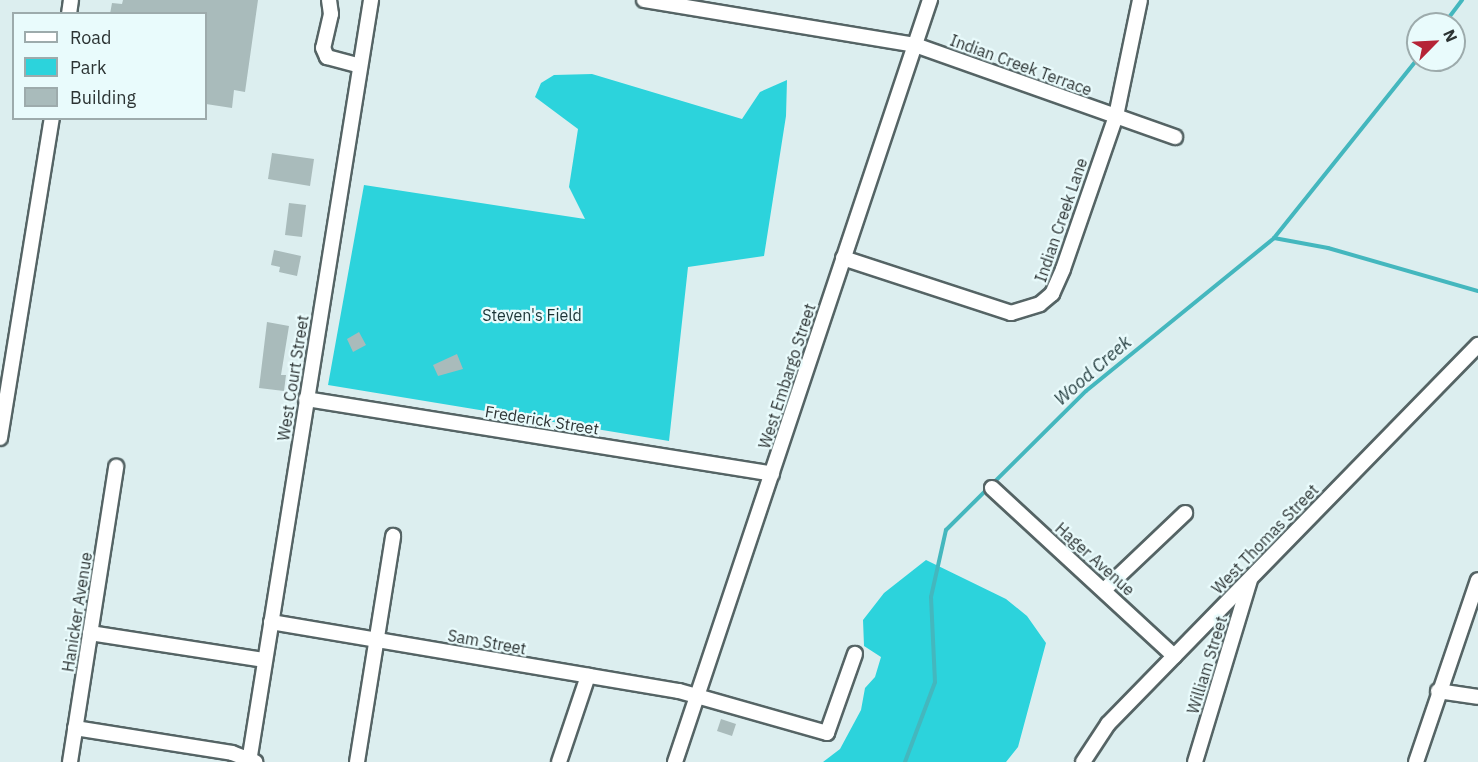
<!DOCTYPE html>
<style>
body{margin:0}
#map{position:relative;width:1478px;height:762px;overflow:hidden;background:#dceeef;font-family:"IBM Plex Sans",sans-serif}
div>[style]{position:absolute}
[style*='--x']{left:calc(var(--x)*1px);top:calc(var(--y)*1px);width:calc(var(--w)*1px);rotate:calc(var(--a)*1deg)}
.green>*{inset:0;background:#2cd3dc}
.stream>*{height:4px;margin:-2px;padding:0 2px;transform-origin:2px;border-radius:2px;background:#44b7be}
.building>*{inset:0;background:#a9bbbb}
.roads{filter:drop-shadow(2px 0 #556465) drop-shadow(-2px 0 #556465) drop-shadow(0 2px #556465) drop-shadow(0 -2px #556465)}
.minor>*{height:14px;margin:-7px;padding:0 7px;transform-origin:7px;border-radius:7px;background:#fff}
span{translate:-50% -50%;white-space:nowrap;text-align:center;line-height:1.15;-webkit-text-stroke:4.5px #e9fbfc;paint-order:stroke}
.street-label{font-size:16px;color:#2c3333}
.park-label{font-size:16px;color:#1b3436}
.water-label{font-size:18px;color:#243d3f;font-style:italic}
.legend{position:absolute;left:12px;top:12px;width:195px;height:108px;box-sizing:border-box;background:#e9fbfc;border:2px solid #9dabac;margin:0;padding:8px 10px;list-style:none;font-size:18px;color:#2c3333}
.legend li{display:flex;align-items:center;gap:12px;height:30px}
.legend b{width:30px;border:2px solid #9dabac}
.north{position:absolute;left:1406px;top:12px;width:60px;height:60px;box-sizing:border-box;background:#e9fbfc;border:2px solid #9dabac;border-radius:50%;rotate:66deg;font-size:16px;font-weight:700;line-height:24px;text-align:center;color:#2c3333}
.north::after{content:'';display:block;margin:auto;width:21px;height:27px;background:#b52336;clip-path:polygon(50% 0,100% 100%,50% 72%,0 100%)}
</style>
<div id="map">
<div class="green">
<div style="clip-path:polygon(592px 74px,742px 119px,760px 92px,787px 80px,786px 116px,764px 256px,688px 267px,669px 441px,328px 385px,364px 185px,585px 219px,569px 187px,578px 129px,535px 97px,541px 83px,554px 75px)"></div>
<div style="clip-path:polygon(926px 560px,1006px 599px,1027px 616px,1046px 643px,1018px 747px,1006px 762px,823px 762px,840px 749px,861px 710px,865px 688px,875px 677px,881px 657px,864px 646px,863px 620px,884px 593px)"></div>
</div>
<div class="stream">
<div style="--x:1444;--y:24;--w:30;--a:-53"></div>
<div style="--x:1274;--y:238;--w:55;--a:10.5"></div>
<div style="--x:1328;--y:248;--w:156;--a:16"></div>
<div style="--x:905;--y:762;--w:85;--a:-69.4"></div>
<div style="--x:935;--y:682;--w:85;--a:-92.7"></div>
<div style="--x:931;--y:597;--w:69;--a:-77.4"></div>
<div style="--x:946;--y:530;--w:197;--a:-44.8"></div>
<div style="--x:1086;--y:391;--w:242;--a:-39.1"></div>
<div style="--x:1274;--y:238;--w:231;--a:-51.3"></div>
</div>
<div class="building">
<div style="clip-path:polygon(123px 0,258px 0,245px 92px,234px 90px,232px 108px,206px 104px,206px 14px,110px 14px,112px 3px,122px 4px)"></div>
<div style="clip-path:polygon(272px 153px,314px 159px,310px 186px,268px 179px)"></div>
<div style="clip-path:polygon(289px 203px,306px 205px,302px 237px,285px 235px)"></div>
<div style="clip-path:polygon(274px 250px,301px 256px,297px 276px,279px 272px,280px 267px,271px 265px)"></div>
<div style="clip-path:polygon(267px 322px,289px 326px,281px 375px,286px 375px,284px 391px,259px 388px)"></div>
<div style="clip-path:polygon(359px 332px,366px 345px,353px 352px,347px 339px)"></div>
<div style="clip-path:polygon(457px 354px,463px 369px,438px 376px,433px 365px)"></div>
<div style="clip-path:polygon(721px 719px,736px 724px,732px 736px,717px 731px)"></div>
</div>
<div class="roads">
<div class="minor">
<div style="--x:329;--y:0;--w:14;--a:82"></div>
<div style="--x:331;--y:14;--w:35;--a:103"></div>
<div style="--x:323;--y:48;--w:10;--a:66"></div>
<div style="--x:327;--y:57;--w:34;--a:15"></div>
<div style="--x:644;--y:0;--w:275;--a:9.4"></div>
<div style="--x:915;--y:45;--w:276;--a:19.5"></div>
<div style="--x:69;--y:14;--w:14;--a:-82"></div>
<div style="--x:843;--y:258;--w:177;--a:18.1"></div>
<div style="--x:1011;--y:313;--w:30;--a:-17"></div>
<div style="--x:1040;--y:304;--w:16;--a:-40"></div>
<div style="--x:1052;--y:294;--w:27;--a:-66"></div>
<div style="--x:1063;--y:269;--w:162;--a:-70.9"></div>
<div style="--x:1116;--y:116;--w:118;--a:-78.3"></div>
<div style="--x:306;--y:399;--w:472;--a:9.1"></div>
<div style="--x:0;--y:438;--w:324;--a:-80.8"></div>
<div style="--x:992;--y:488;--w:248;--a:42.7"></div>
<div style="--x:1104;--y:590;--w:112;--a:-43.5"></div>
<div style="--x:271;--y:622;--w:414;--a:9.6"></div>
<div style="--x:679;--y:691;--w:154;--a:15.8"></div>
<div style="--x:827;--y:733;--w:84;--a:-70.5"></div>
<div style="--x:90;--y:633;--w:177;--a:8.8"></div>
<div style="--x:1438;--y:691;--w:40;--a:8.5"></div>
<div style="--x:75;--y:728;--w:159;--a:9"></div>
<div style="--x:232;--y:753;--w:25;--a:21"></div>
<div style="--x:70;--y:762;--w:299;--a:-81.1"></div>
<div style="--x:249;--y:762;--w:772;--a:-80.9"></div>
<div style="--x:357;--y:762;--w:229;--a:-80.9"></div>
<div style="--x:559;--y:762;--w:91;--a:-71.4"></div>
<div style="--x:675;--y:762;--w:804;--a:-71.5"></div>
<div style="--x:1083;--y:762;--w:45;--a:-56.7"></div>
<div style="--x:1108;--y:724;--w:530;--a:-45.69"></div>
<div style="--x:1195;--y:762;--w:190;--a:-73.2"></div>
<div style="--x:1416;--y:762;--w:192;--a:-71.2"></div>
</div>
</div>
<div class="street-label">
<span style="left:1021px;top:65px;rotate:20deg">Indian Creek Terrace</span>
<span style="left:1061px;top:220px;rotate:-71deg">Indian Creek Lane</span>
<span style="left:787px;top:376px;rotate:-72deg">West Embargo Street</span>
<span style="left:293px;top:378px;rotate:-81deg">West Court Street</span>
<span style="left:542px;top:420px;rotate:9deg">Frederick Street</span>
<span style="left:1265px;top:539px;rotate:-46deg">West Thomas Street</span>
<span style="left:1095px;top:559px;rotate:42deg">Hager Avenue</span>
<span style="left:77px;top:612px;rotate:-81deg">Hanicker Avenue</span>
<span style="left:487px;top:642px;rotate:10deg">Sam Street</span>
<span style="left:1207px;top:665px;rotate:-73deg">William Street</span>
</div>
<div class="park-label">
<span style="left:532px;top:315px">Steven's Field</span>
</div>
<div class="water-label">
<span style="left:1093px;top:371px;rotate:-41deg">Wood Creek</span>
</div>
<ul class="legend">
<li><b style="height:8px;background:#fff"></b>Road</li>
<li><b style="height:16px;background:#2cd3dc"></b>Park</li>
<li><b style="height:16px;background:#a9bbbb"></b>Building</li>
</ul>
<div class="north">N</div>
</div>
